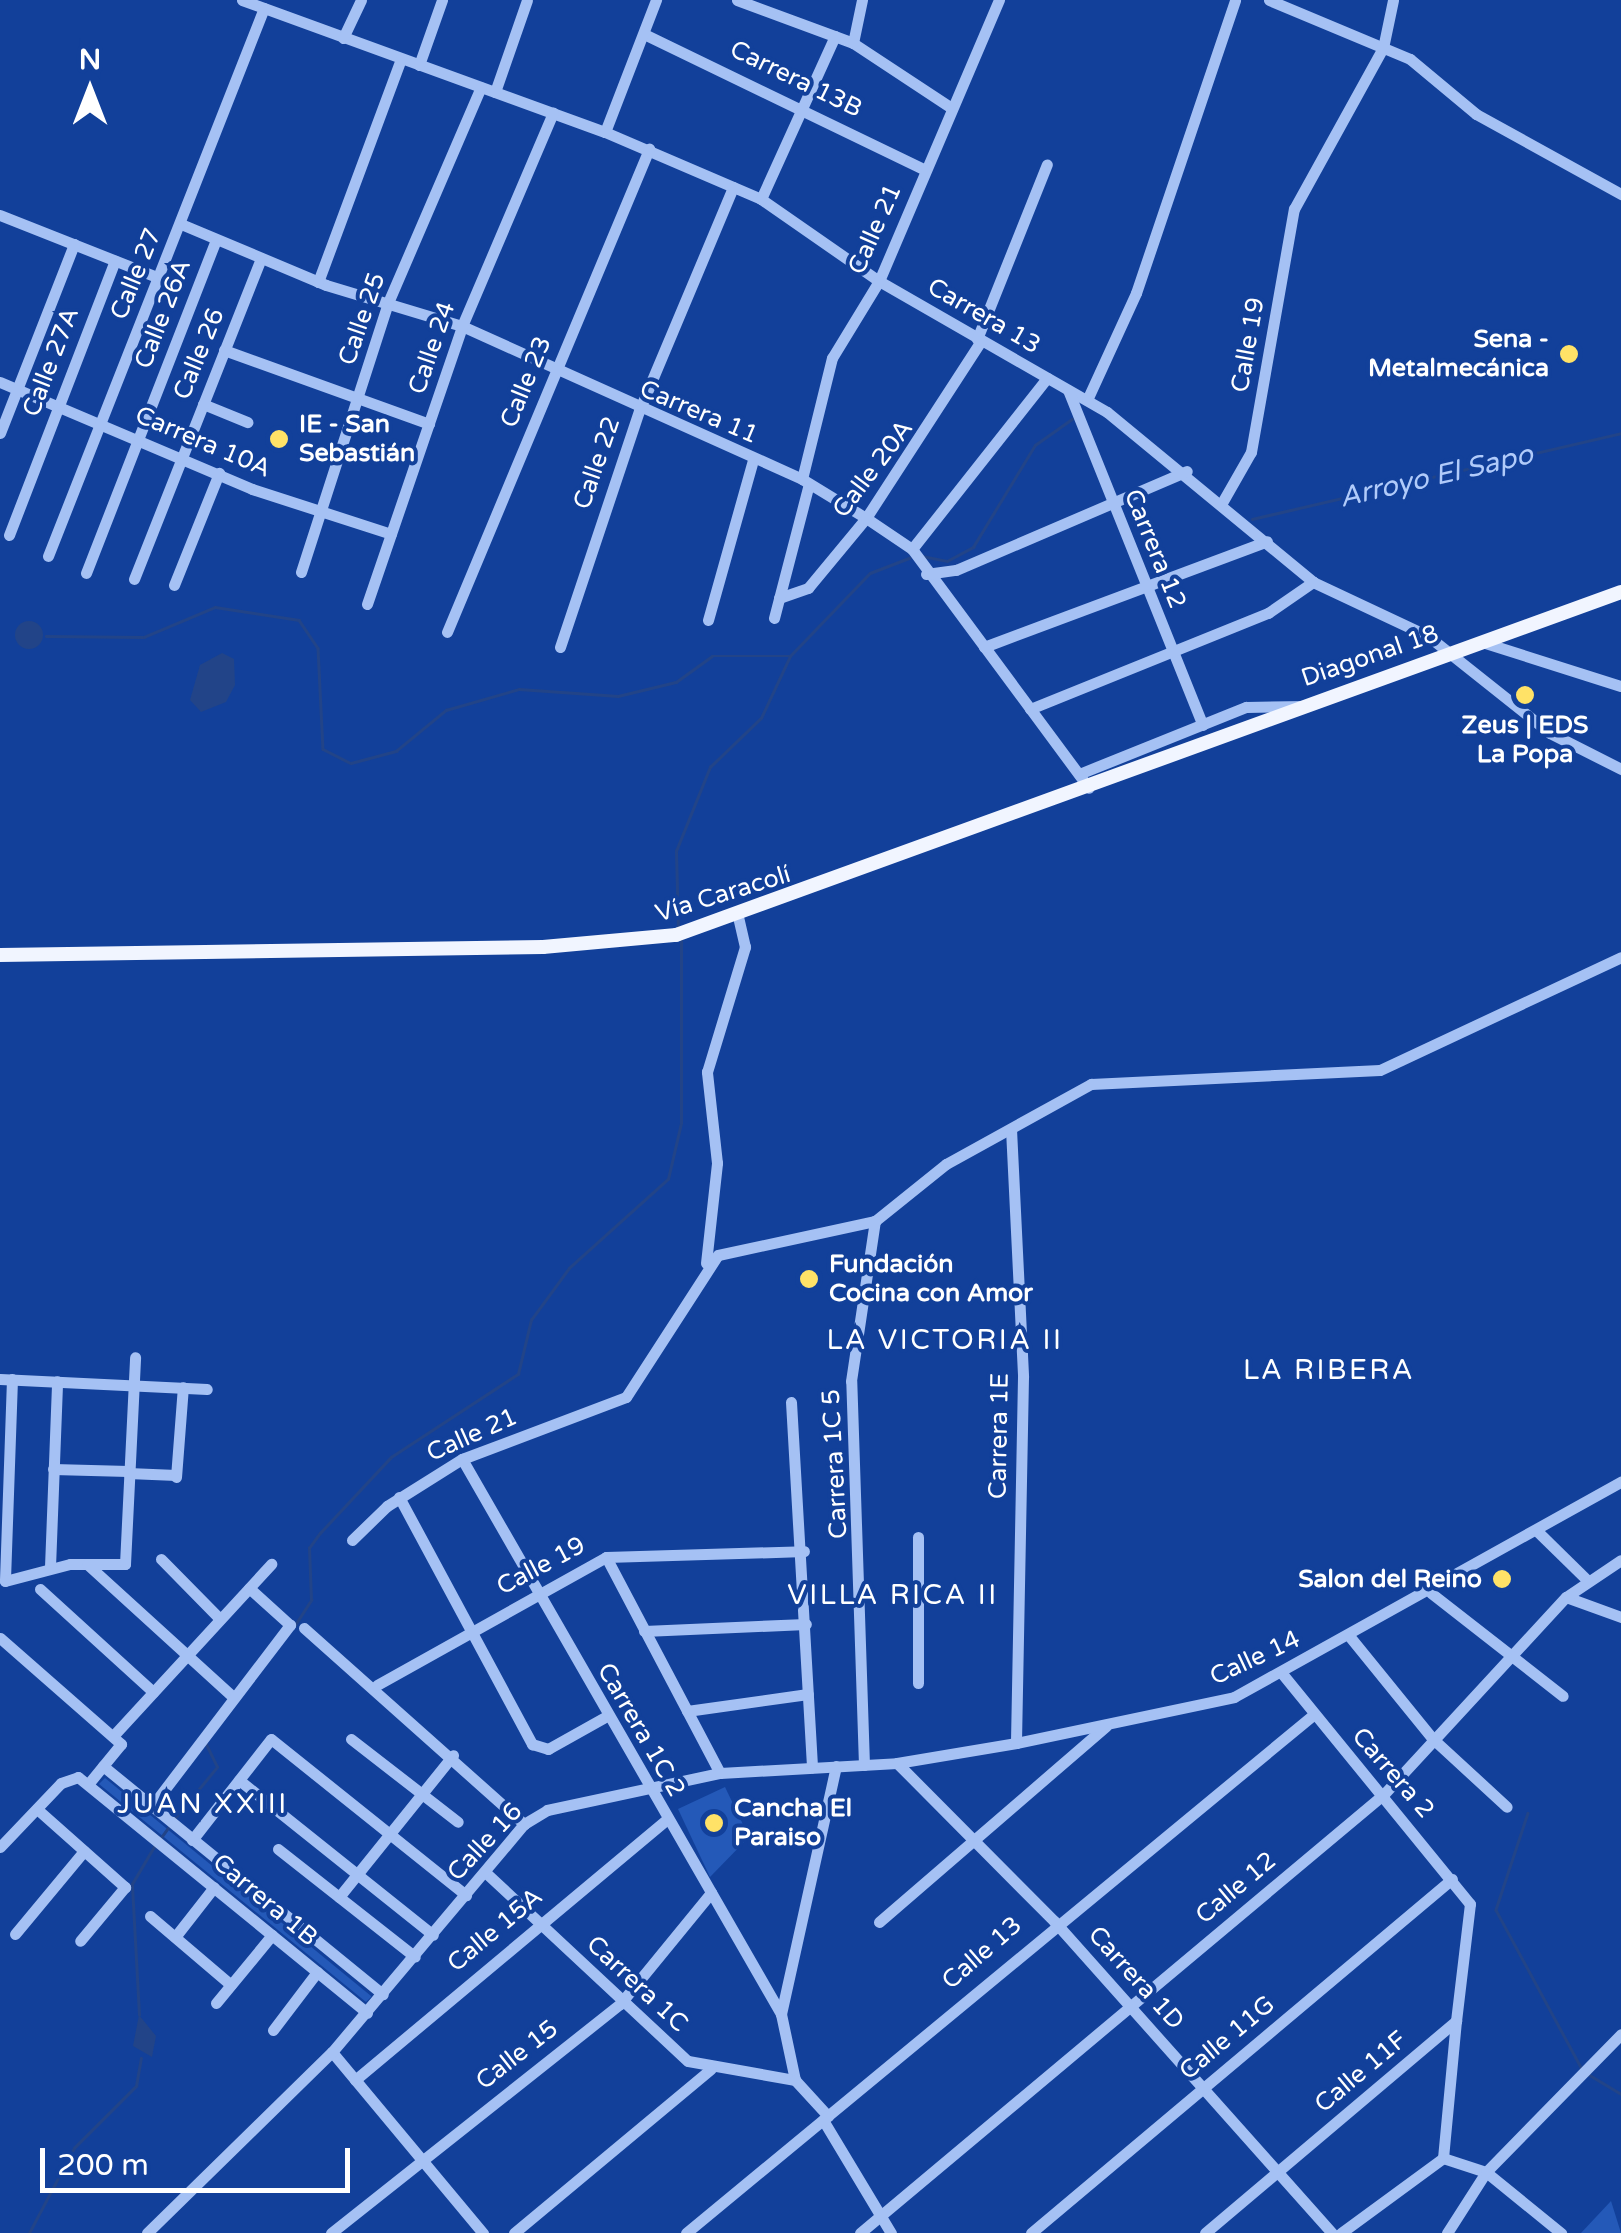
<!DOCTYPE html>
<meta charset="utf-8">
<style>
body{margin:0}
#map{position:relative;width:1621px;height:2233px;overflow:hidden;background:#12409a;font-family:"Varela Round",sans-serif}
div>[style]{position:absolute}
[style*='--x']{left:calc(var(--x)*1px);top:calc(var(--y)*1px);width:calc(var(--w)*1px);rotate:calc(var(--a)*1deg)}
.green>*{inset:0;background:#2459b8}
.water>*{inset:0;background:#248}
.round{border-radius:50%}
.stream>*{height:2.5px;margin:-1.25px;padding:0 1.25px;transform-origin:1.25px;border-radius:1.25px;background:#248}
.minor>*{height:11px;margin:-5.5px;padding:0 5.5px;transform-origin:5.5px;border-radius:5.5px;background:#a5c1f4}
.major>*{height:14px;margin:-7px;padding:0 7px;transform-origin:7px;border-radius:7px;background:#f1f5ff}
.dots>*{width:28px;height:28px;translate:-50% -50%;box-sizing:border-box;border:5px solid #12409a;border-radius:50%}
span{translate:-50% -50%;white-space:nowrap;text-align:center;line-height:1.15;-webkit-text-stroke:8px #12409a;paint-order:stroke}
.street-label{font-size:25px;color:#fff}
.poi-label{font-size:25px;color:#fff;font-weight:700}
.right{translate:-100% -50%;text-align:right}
.left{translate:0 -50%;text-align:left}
.water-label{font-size:28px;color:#b1cbfa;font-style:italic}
.neighbourhood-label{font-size:28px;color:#fff;letter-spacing:2.5px}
.north{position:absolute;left:40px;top:40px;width:100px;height:100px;-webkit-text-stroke:8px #12409a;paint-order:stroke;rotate:0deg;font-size:28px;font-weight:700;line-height:40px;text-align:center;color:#fff}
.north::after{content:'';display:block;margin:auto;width:35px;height:45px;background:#fff;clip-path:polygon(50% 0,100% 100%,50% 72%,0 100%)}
.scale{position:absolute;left:40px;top:2148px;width:310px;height:45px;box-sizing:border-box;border:5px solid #fff;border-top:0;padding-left:12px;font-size:30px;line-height:35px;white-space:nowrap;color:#fff;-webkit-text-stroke:8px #12409a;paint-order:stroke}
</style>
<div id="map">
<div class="green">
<div style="clip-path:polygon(105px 1778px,371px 1996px,371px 1997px,366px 2002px,99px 1784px)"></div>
<div style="clip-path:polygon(725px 1787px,749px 1837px,710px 1877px,678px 1809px)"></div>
<div style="clip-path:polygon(1611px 2201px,1621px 2233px,1581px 2233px)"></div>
</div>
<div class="water">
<div class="round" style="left:15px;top:621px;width:28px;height:28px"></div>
<div style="clip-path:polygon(222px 653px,234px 659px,235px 685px,226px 702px,201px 712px,190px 700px,200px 665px)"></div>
<div style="clip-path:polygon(139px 2015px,156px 2036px,152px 2057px,133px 2046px)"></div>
</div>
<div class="stream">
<div style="--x:1252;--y:519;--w:379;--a:-13.1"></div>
<div style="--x:922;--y:556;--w:25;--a:11"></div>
<div style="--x:947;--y:561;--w:30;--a:-28"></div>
<div style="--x:973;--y:547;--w:119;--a:-58.7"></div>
<div style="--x:1035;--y:445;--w:45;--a:-35.1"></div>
<div style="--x:46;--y:636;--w:98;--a:0.6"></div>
<div style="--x:144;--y:637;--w:77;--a:-22.9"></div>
<div style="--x:215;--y:607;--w:85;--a:8.8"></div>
<div style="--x:299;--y:620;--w:34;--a:56"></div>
<div style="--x:318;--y:648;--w:101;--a:87.2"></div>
<div style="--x:323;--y:749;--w:31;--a:27"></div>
<div style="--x:351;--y:763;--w:47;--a:-14.9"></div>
<div style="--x:396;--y:751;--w:65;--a:-39.4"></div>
<div style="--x:446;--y:710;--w:76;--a:-16"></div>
<div style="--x:519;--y:689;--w:99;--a:4"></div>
<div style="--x:618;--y:696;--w:60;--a:-13.6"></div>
<div style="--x:676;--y:682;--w:44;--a:-35.8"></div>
<div style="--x:712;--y:656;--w:78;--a:0"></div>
<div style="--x:790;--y:656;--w:115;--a:-46.1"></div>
<div style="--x:870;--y:573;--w:42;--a:-21"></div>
<div style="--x:678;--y:929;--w:78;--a:-91.5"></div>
<div style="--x:676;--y:851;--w:91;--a:-68"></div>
<div style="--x:710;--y:767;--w:71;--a:-43.9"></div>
<div style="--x:761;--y:718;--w:68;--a:-64.9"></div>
<div style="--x:295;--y:1625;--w:30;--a:-57"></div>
<div style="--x:311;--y:1600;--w:52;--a:-92.2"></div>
<div style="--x:309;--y:1548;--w:19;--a:-54"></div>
<div style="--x:320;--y:1533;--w:104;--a:-46.9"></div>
<div style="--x:391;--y:1457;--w:152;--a:-33.2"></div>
<div style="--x:518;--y:1374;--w:56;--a:-76.5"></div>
<div style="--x:531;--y:1320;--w:64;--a:-53.8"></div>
<div style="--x:569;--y:1268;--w:133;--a:-42"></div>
<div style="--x:668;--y:1179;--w:57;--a:-76.9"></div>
<div style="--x:681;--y:1123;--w:182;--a:-90"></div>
<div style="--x:1528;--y:1813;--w:102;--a:108.3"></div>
<div style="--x:1496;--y:1910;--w:181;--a:61.6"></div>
<div style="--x:175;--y:1818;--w:66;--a:-50.5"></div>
<div style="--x:217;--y:1767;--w:28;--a:-116"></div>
<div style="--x:160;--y:1839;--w:17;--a:-54"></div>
<div style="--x:139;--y:2015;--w:131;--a:-93.1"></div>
<div style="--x:132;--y:1884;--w:45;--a:-59.5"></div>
<div style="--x:1588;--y:2074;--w:39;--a:31"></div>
<div style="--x:29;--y:2233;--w:96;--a:-62.1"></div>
<div style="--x:74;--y:2148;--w:88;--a:-45"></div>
<div style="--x:136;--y:2086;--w:28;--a:-80"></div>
</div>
<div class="minor">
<div style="--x:242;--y:0;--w:386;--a:20"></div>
<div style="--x:605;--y:132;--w:170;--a:23.2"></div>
<div style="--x:761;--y:199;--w:144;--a:34.8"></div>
<div style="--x:879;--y:281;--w:263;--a:29.9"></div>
<div style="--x:1107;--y:412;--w:267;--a:39.5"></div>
<div style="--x:1313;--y:582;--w:127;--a:25.2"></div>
<div style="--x:1428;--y:636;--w:156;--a:38.5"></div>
<div style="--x:1550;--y:733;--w:80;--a:26.9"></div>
<div style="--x:737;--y:0;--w:124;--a:20.3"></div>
<div style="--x:853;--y:43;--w:116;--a:33.4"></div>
<div style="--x:1269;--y:0;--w:153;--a:22.7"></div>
<div style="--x:1410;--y:59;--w:86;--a:39.8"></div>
<div style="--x:1476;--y:114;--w:166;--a:28.9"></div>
<div style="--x:644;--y:34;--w:312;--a:25.8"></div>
<div style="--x:343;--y:38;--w:42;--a:-64.7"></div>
<div style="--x:853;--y:43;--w:44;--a:-78.2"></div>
<div style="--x:419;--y:65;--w:69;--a:-70.5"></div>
<div style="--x:495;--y:92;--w:97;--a:-70.8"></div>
<div style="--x:605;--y:132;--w:142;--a:-68.9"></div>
<div style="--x:761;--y:199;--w:179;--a:-65.6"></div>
<div style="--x:0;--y:215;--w:171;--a:21.6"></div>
<div style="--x:181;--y:224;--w:157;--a:22.8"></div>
<div style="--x:326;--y:285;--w:142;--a:16.8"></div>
<div style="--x:462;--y:326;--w:373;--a:24.2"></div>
<div style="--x:802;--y:479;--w:75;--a:31.4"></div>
<div style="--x:866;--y:518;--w:55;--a:34"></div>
<div style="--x:912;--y:549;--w:297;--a:53.5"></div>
<div style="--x:318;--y:282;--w:238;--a:-69.6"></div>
<div style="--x:977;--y:339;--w:188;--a:-68.2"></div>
<div style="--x:224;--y:350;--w:218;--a:19.8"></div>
<div style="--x:0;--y:382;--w:274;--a:23"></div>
<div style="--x:252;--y:489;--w:146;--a:17.9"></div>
<div style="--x:1068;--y:390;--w:361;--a:68.1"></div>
<div style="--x:1087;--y:400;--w:118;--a:-65.4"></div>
<div style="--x:1136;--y:293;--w:309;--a:-71.3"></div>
<div style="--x:203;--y:404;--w:48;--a:22.2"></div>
<div style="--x:0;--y:433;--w:203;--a:-68.6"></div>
<div style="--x:802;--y:479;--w:125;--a:-76.1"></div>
<div style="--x:832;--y:358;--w:90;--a:-58.6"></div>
<div style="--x:879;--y:281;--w:306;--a:-66.9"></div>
<div style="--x:1223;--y:501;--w:56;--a:-60.3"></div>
<div style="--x:1251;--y:452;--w:247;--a:-80"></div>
<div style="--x:1294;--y:209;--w:184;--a:-61.1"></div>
<div style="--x:1383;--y:48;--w:49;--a:-78.2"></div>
<div style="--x:9;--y:535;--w:294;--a:-68.9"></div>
<div style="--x:912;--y:549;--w:218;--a:-51.7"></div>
<div style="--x:48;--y:556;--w:589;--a:-68.49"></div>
<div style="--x:301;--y:572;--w:281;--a:-72.1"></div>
<div style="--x:387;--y:305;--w:237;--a:-66.7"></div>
<div style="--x:86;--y:573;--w:357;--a:-68.7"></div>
<div style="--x:926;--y:574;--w:30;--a:-8"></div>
<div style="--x:956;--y:570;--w:251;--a:-23.2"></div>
<div style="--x:134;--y:579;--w:345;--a:-68.4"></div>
<div style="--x:174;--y:585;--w:121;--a:-68.1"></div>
<div style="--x:779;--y:598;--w:31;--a:-19"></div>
<div style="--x:808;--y:588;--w:91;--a:-50.4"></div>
<div style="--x:866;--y:518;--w:211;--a:-57"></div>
<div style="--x:367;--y:604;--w:294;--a:-71.1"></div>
<div style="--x:462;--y:326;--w:232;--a:-66.9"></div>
<div style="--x:774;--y:618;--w:138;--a:-75.4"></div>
<div style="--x:708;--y:620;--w:166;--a:-74.3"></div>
<div style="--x:447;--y:632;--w:524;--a:-67.3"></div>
<div style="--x:1482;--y:642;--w:146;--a:17.6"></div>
<div style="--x:560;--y:647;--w:249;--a:-71.5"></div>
<div style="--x:639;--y:411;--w:243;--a:-67.2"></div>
<div style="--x:984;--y:647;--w:302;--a:-20.5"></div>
<div style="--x:1030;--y:709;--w:257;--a:-22"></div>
<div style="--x:1268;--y:613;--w:55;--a:-34.6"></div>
<div style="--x:1079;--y:774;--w:180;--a:-21.9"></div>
<div style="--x:1246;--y:707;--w:60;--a:-1"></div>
<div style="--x:1011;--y:1129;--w:248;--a:87.2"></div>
<div style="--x:1023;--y:1377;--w:366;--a:91.1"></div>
<div style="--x:706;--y:1263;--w:101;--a:-83.7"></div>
<div style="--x:717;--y:1163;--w:92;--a:-96.3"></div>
<div style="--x:707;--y:1072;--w:131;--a:-73.1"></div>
<div style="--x:745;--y:947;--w:31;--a:-103"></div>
<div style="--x:0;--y:1379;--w:207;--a:2.8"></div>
<div style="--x:12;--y:1379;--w:202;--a:92"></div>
<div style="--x:5;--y:1581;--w:67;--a:-14.7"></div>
<div style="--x:70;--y:1564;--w:55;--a:0"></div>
<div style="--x:125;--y:1564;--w:207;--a:-87.2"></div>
<div style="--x:791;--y:1402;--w:366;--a:86.7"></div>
<div style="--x:462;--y:1459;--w:640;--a:60.11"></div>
<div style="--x:781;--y:2014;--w:67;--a:78"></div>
<div style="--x:53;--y:1469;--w:75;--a:1.5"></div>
<div style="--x:128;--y:1473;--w:48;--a:2.4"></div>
<div style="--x:176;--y:1477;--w:90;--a:-85.6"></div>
<div style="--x:399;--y:1497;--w:281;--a:61.7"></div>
<div style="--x:532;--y:1744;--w:17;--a:17"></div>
<div style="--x:548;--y:1749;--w:65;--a:-29.3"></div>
<div style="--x:1536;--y:1530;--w:73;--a:44.4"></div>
<div style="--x:918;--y:1537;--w:146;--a:90"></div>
<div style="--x:352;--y:1540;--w:49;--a:-44.2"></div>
<div style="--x:387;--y:1506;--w:89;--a:-32.1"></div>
<div style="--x:462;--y:1459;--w:175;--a:-20.7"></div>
<div style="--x:626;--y:1397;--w:169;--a:-57.1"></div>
<div style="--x:718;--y:1255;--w:161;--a:-12.2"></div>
<div style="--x:875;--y:1221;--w:91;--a:-38.8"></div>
<div style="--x:946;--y:1164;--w:166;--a:-28.9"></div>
<div style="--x:1091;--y:1084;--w:289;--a:-2.8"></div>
<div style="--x:1380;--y:1070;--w:266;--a:-25.1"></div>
<div style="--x:606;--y:1557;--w:244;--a:62.2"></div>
<div style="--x:161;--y:1559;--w:84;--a:45.5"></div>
<div style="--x:87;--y:1564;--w:197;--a:42.3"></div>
<div style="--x:50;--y:1567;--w:186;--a:-87.8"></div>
<div style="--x:40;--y:1589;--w:153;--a:42.3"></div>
<div style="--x:1431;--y:1593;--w:167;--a:38"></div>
<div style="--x:1566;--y:1597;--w:59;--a:20"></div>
<div style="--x:304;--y:1628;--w:295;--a:41.7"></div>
<div style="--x:644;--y:1631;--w:162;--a:-2.5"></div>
<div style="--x:1350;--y:1637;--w:132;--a:50.9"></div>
<div style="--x:1433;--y:1739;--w:100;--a:42.6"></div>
<div style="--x:0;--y:1638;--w:161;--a:41.2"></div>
<div style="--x:121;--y:1744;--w:50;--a:129.4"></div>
<div style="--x:377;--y:1685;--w:262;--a:-29.2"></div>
<div style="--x:606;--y:1557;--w:198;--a:-1.7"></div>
<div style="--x:687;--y:1711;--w:122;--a:-8"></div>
<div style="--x:113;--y:1736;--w:234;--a:-47.4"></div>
<div style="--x:351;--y:1739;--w:135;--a:37.8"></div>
<div style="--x:897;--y:1763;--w:223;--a:45.2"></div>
<div style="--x:1054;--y:1921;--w:418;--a:48.3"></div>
<div style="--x:864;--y:1765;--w:384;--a:-91.9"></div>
<div style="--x:851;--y:1381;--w:162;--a:-81.5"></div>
<div style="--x:103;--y:1766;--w:361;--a:39.2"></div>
<div style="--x:239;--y:1780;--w:248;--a:38.6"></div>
<div style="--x:152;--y:1806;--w:228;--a:-52.7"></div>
<div style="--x:290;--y:1625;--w:55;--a:-137.9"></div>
<div style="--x:37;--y:1809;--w:118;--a:41.6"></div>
<div style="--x:125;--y:1887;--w:70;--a:129.8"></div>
<div style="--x:192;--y:1840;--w:128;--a:-52"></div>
<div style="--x:271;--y:1739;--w:250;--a:38.7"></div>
<div style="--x:0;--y:1847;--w:88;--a:-46.4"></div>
<div style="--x:61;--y:1783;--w:18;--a:-19"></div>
<div style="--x:78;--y:1777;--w:373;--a:39.2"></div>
<div style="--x:278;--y:1849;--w:174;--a:38.2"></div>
<div style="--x:485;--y:1872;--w:277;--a:43"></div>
<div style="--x:688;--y:2061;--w:109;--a:10.1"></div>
<div style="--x:795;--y:2080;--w:49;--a:47.5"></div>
<div style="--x:339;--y:1897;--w:182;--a:-51.2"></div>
<div style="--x:150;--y:1916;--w:106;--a:40.4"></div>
<div style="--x:879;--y:1922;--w:300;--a:-40.8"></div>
<div style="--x:15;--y:1934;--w:108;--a:-50.3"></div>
<div style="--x:175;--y:1937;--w:63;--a:-52"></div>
<div style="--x:216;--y:2003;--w:88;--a:-50.5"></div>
<div style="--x:781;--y:2014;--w:254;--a:-77.5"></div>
<div style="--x:273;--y:2030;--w:73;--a:-52.8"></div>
<div style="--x:332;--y:2052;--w:236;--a:50.2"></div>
<div style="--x:355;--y:2080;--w:407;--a:-39.9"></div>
<div style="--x:823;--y:2120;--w:132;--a:59"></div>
<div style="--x:1443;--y:2158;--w:45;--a:18"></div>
<div style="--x:1486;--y:2172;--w:97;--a:39.1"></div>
<div style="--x:147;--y:2233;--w:259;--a:-44.4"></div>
<div style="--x:332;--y:2052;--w:298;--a:-49.9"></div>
<div style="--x:524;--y:1824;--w:27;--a:-31"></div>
<div style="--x:547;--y:1810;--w:177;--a:-12.1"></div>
<div style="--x:720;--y:1773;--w:177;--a:-3.2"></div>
<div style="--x:897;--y:1763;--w:121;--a:-9.5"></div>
<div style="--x:1016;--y:1743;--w:223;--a:-11.9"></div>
<div style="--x:1234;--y:1697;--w:443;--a:-29.1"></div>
<div style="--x:331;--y:2233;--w:369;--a:-38.4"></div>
<div style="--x:620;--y:2004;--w:144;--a:-50.7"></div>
<div style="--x:514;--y:2233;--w:256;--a:-39.8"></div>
<div style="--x:686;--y:2233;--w:813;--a:-39.56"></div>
<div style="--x:860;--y:2233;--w:684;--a:-39.96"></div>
<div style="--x:1384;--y:1794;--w:268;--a:-47.3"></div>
<div style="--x:1566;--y:1597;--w:66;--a:-33.9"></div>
<div style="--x:1031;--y:2233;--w:550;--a:-40.06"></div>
<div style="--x:1205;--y:2233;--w:329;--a:-40.2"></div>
<div style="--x:1456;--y:2021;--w:118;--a:-83.2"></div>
<div style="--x:1470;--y:1904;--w:299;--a:-129.2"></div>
<div style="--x:1341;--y:2233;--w:127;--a:-36.3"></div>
<div style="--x:1443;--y:2158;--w:138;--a:-84.6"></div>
<div style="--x:1447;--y:2233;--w:72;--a:-57.4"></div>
<div style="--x:1486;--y:2172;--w:193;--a:-45.6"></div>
</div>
<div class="major">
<div style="--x:0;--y:955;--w:543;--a:-0.84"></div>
<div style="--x:543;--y:947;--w:134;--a:-5.2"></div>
<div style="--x:676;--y:935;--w:1005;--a:-19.95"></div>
</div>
<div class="dots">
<div style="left:1569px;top:354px;background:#ffe267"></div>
<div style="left:279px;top:439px;background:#ffe267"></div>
<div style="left:1525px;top:695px;background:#ffe267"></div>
<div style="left:809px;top:1279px;background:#ffe267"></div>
<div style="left:1502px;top:1579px;background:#ffe267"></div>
<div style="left:714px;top:1823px;background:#ffe267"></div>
</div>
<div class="street-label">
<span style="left:796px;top:79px;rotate:26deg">Carrera 13B</span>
<span style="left:875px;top:229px;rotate:-66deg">Calle 21</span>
<span style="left:136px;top:274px;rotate:-68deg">Calle 27</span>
<span style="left:163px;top:314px;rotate:-69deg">Calle 26A</span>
<span style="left:984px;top:316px;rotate:30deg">Carrera 13</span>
<span style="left:362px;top:319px;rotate:-71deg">Calle 25</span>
<span style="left:1248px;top:345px;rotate:-80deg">Calle 19</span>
<span style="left:432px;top:348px;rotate:-71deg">Calle 24</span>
<span style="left:199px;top:354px;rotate:-68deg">Calle 26</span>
<span style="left:51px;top:362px;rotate:-69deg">Calle 27A</span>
<span style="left:526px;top:382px;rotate:-68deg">Calle 23</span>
<span style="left:699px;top:412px;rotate:23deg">Carrera 11</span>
<span style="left:203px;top:442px;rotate:23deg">Carrera 10A</span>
<span style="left:597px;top:463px;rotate:-71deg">Calle 22</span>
<span style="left:873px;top:469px;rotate:-53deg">Calle 20A</span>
<span style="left:1155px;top:549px;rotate:68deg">Carrera 12</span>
<span style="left:1370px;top:656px;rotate:-19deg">Diagonal 18</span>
<span style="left:723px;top:894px;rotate:-17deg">Vía Caracolí</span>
<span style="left:472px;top:1435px;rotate:-24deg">Calle 21</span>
<span style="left:999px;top:1436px;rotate:-89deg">Carrera 1E</span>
<span style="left:835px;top:1464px;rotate:-93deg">Carrera 1C 5</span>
<span style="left:541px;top:1566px;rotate:-28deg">Calle 19</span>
<span style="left:1255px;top:1658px;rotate:-25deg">Calle 14</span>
<span style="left:641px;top:1730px;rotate:60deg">Carrera 1C 2</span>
<span style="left:1393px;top:1773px;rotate:49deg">Carrera 2</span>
<span style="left:485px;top:1842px;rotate:-47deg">Calle 16</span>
<span style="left:1236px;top:1888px;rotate:-40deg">Calle 12</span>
<span style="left:265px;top:1900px;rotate:40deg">Carrera 1B</span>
<span style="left:495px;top:1930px;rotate:-40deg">Calle 15A</span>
<span style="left:982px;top:1953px;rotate:-41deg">Calle 13</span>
<span style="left:1136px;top:1978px;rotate:48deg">Carrera 1D</span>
<span style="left:637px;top:1984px;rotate:43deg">Carrera 1C</span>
<span style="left:1227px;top:2038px;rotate:-40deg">Calle 11G</span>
<span style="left:517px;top:2055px;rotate:-38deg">Calle 15</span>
<span style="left:1361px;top:2072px;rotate:-40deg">Calle 11F</span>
</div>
<div class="poi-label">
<span class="right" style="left:1549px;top:354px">Sena -<br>Metalmecánica</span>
<span class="left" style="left:299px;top:439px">IE - San<br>Sebastián</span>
<span style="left:1525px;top:740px">Zeus | EDS<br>La Popa</span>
<span class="left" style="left:829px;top:1279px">Fundación<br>Cocina con Amor</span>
<span class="right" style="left:1482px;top:1579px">Salon del Reino</span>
<span class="left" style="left:734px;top:1823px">Cancha El<br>Paraiso</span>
</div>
<div class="water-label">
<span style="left:1436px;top:476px;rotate:-13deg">Arroyo El Sapo</span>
</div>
<div class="neighbourhood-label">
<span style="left:945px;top:1340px">LA VICTORIA II</span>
<span style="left:1329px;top:1370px">LA RIBERA</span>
<span style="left:893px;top:1595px">VILLA RICA II</span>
<span style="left:203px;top:1804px">JUAN XXIII</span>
</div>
<div class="north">N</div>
<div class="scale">200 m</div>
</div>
